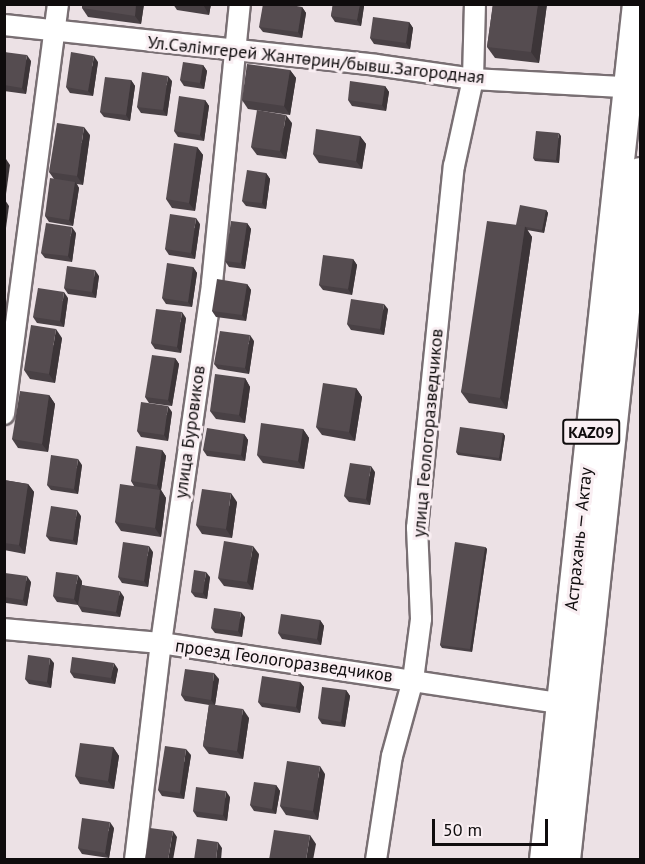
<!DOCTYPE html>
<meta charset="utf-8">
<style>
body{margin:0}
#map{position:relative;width:645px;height:864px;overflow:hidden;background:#ece1e5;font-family:"PT Sans",sans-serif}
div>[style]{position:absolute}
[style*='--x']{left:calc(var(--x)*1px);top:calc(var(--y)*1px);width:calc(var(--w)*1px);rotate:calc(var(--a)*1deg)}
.roads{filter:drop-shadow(2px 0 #796f73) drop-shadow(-2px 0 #796f73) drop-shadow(0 2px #796f73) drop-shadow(0 -2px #796f73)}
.minor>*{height:20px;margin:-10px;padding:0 10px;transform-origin:10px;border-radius:10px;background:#fff}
.highway>*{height:28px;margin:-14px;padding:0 14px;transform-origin:14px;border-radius:14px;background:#fff}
.wall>*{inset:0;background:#494145}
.shaded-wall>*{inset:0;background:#3c3538}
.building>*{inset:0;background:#554c50}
span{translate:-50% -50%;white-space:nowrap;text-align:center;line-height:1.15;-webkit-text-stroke:6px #f9eef2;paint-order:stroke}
.shield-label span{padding:2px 4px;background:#f9eef2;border:2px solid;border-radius:4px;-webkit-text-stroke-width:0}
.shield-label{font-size:16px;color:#0f0c0d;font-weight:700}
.street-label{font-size:18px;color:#0f0c0d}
.frame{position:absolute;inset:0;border:6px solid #0f0c0d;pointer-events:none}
.scale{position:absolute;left:432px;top:819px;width:116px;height:27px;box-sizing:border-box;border:3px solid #0f0c0d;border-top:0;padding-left:8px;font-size:18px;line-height:21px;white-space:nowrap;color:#0f0c0d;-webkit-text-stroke:4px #f9eef2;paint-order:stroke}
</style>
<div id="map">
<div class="roads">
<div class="minor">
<div style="--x:4;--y:25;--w:374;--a:6.1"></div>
<div style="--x:376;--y:65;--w:98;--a:8.2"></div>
<div style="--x:473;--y:79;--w:167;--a:3.1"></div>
<div style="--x:4;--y:414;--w:414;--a:-82.5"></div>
<div style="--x:4;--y:629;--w:158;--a:5.1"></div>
<div style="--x:161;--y:643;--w:406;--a:8.6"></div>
<div style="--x:135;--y:860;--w:219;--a:-83.2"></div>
<div style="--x:161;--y:643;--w:364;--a:-81.9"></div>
<div style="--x:212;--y:283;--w:280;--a:-84.3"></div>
<div style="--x:376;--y:860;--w:105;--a:-81.3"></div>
<div style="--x:392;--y:756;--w:79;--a:-74.6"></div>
<div style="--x:413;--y:680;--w:62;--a:-82.5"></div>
<div style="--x:421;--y:619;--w:91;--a:-92.5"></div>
<div style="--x:417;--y:528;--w:364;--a:-84.2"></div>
<div style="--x:454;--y:166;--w:89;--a:-77.7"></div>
<div style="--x:473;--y:79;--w:75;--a:-88.5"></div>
</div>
<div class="highway">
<div style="--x:544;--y:860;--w:861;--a:-83.8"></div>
<div style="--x:566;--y:860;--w:692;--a:-83.86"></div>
</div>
</div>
<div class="wall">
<div style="clip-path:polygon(82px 4px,144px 4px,141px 24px,88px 17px,82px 8px)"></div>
<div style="clip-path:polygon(173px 4px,211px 4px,209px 15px,177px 10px)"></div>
<div style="clip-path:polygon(333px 4px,363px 4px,364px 6px,361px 26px,335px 22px,331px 16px)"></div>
<div style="clip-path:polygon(493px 4px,547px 4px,539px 63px,495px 58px,487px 47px)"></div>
<div style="clip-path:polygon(302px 7px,306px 13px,302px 38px,263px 32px,259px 27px)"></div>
<div style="clip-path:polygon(409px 22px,413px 28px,410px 49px,374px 44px,370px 38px)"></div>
<div style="clip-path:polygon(4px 52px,31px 61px,26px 94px,4px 91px)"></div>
<div style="clip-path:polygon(98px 62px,93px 96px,70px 93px,66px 87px)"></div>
<div style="clip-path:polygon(203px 65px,207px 71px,204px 89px,184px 86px,180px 80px)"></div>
<div style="clip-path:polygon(290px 70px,296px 78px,290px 115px,248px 109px,242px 100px)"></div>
<div style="clip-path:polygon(131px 80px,135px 86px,130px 121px,104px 117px,100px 112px)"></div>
<div style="clip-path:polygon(172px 81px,167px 116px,141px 113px,137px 107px)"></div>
<div style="clip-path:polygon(385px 86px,389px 92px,386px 111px,352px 106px,348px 100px)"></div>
<div style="clip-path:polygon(205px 100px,209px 106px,204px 141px,178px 137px,174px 131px)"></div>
<div style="clip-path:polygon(292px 123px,286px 159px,257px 155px,251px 147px)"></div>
<div style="clip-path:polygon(90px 135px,83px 185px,77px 184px,79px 188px,73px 226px,49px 222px,45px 216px,54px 179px,49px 172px)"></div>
<div style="clip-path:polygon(360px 136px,366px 144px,362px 169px,319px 163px,313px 154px)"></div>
<div style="clip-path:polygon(561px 136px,559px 163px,535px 161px,533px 158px)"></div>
<div style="clip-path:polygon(197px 147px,203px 155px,195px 211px,172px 208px,166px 199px)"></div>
<div style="clip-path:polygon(266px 173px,270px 179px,266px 209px,246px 206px,242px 201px)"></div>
<div style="clip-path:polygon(546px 210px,548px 213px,544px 233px,527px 230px,532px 237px,507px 409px,469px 403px,461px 392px,516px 225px)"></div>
<div style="clip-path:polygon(247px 223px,251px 229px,245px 269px,229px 267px,225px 261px)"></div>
<div style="clip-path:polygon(200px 224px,195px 259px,169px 255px,165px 249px)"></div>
<div style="clip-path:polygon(76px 233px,72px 262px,45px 258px,41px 253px)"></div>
<div style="clip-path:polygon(353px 259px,357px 265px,352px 295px,323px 290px,319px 285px)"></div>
<div style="clip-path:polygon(193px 267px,197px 273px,192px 307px,166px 304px,162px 298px)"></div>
<div style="clip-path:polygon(99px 276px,96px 298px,68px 294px,64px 288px)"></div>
<div style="clip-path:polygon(247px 284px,251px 290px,246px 321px,216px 317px,212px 311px)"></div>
<div style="clip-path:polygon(68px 298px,64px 327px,37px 323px,33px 317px)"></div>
<div style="clip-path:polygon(388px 309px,384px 335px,351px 330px,347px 324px)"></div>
<div style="clip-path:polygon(186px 318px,181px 353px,155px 349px,151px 343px)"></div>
<div style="clip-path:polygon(62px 338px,55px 383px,30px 379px,24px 370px)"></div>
<div style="clip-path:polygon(254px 341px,249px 374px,218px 369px,214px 364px)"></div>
<div style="clip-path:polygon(175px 358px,179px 364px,172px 406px,149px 403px,145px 397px)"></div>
<div style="clip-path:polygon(245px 378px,250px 387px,245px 423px,216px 419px,210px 411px)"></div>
<div style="clip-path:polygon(356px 388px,362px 397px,355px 441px,322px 435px,316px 427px)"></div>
<div style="clip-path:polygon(49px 395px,55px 404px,48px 452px,18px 448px,12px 439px)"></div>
<div style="clip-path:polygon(172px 412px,168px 441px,141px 437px,137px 431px)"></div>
<div style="clip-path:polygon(303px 429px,309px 438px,304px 469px,263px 463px,257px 455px)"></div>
<div style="clip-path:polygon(503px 433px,505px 436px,501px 461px,458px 455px,456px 452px)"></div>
<div style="clip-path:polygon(244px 434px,248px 440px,245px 461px,207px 456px,203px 450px)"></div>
<div style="clip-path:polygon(162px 450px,166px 456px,161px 490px,166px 498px,161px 537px,121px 531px,115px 522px,134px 486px,131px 481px)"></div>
<div style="clip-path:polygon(82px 465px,78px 494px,51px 490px,47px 485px)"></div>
<div style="clip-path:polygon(375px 472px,370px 505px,349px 502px,344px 496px)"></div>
<div style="clip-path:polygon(4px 480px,28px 484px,34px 492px,25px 554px,4px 550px)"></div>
<div style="clip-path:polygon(237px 502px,232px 538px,202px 534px,196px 525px)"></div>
<div style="clip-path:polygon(81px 516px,77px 545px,50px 541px,46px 536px)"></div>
<div style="clip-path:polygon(485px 547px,487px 549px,472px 652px,442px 648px,440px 645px)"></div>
<div style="clip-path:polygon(153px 552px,148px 587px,122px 583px,118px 577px)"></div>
<div style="clip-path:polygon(259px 554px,253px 590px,224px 586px,218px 578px)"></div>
<div style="clip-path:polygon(4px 576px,31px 582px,27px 606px,6px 603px,4px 601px)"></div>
<div style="clip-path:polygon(210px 577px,207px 599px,195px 597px,191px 592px)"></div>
<div style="clip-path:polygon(82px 581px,82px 585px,124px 597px,120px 617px,82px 612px,78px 605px,57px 602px,53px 596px)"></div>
<div style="clip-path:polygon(245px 617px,242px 637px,215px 633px,211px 628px)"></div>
<div style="clip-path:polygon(320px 620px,324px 626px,321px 645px,282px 639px,278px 633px)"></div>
<div style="clip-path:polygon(54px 663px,51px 688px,29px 684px,25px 679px)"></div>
<div style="clip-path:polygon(118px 669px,115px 684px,74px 678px,70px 672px)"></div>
<div style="clip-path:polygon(219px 679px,215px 705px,249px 718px,243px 759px,209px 754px,203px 746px,209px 705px,185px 701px,181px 695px)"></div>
<div style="clip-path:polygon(300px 682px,304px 687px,300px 713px,262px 707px,258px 702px)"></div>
<div style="clip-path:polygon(346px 690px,350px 696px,345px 727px,322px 724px,318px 718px)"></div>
<div style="clip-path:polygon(113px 747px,119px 756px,114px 789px,80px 784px,75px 776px)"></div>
<div style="clip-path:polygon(191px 755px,184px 799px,162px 796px,158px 790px)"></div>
<div style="clip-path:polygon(325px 774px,318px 820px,286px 815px,280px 806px)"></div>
<div style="clip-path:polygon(276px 785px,280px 791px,276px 814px,254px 811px,250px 805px)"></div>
<div style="clip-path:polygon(230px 797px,227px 821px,197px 817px,193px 811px)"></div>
<div style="clip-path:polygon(114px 828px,109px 858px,82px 854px,78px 848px)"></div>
</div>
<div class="shaded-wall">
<div style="clip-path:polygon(136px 4px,144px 4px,141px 24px,135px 16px)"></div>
<div style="clip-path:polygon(204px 4px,211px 4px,209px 15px,204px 6px)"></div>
<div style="clip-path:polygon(360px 4px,363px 4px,364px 6px,361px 26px,357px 20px)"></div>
<div style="clip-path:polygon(538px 4px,547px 4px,539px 63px,531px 52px)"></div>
<div style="clip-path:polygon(302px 7px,306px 13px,302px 38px,298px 32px)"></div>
<div style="clip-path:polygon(409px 22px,413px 28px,410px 49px,406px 43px)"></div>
<div style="clip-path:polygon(27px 55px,31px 61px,26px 94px,22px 88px)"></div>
<div style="clip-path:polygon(94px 56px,98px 62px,93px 96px,88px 91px)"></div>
<div style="clip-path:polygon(203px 65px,207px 71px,204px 89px,200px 83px)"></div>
<div style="clip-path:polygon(290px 70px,296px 78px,290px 115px,284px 106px)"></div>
<div style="clip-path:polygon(168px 76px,172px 81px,167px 116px,163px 110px)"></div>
<div style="clip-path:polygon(131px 80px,135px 86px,130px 121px,126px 115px)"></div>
<div style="clip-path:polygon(385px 86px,389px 92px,386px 111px,382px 105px)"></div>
<div style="clip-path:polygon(205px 100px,209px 106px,204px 141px,200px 135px)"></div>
<div style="clip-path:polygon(286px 115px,292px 123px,286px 159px,280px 151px)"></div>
<div style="clip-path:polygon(84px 127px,90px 135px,83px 185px,77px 176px)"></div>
<div style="clip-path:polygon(559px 133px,561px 136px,559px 163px,556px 160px)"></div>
<div style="clip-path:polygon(360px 136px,366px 144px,362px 169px,356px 161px)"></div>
<div style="clip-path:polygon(197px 147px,203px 155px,195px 211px,189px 203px)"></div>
<div style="clip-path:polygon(6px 159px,10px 165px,6px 194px,4px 192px,4px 171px)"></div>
<div style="clip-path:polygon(266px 173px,270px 179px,266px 209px,262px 203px)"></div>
<div style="clip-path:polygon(75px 182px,79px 188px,73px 226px,69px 220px)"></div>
<div style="clip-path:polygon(5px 200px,9px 206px,5px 235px,4px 205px)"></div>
<div style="clip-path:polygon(546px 210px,548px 213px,544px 233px,542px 230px)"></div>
<div style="clip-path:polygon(196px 218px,200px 224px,195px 259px,191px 253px)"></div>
<div style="clip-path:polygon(247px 223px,251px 229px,245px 269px,241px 263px)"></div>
<div style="clip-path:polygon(525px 226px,532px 237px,507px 409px,500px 398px)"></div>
<div style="clip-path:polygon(72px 227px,76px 233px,72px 262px,68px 256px)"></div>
<div style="clip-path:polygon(353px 259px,357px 265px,352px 295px,348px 289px)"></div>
<div style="clip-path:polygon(193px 267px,197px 273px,192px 307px,188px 302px)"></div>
<div style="clip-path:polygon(95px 270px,99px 276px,96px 298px,92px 292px)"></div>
<div style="clip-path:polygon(247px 284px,251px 290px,246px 321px,242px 315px)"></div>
<div style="clip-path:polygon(64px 292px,68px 298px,64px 327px,60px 321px)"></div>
<div style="clip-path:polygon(384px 304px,388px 309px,384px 335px,380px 329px)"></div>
<div style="clip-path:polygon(182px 312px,186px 318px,181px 353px,177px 347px)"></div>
<div style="clip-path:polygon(56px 329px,62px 338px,55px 383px,49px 374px)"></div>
<div style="clip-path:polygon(250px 335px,254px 341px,249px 374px,245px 368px)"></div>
<div style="clip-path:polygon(175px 358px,179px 364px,172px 406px,168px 400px)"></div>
<div style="clip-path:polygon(245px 378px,250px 387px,245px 423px,239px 415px)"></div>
<div style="clip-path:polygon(356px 388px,362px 397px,355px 441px,349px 432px)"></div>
<div style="clip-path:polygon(49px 395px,55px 404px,48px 452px,42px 444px)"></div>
<div style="clip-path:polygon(168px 406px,172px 412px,168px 441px,164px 435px)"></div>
<div style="clip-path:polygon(303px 429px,309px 438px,304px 469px,298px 461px)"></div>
<div style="clip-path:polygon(503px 433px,505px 436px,501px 461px,499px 458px)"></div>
<div style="clip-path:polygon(244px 434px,248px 440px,245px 461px,241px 455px)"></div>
<div style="clip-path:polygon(162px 450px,166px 456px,161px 490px,166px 498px,161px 537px,155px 528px,160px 491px,157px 485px)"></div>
<div style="clip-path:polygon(78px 459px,82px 465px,78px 494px,74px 489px)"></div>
<div style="clip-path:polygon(371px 466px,375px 472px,370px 505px,366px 499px)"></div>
<div style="clip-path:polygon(28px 484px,34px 492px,25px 554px,19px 545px)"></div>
<div style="clip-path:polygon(231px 493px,237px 502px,232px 538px,226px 529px)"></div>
<div style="clip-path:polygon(77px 510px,81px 516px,77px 545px,73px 540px)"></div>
<div style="clip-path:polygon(149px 546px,153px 552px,148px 587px,144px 581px)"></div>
<div style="clip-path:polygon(253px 546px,259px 554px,253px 590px,247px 582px)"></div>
<div style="clip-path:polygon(485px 547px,487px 549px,472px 652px,470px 649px)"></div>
<div style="clip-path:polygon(206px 572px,210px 577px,207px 599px,203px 593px)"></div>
<div style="clip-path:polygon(78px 575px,82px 581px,78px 605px,74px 599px)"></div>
<div style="clip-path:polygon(27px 576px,31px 582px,27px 606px,23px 600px)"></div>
<div style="clip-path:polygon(120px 591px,124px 597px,120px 617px,116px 612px)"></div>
<div style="clip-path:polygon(241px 612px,245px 617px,242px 637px,238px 631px)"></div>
<div style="clip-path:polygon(320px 620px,324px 626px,321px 645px,317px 639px)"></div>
<div style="clip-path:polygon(50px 658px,54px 663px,51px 688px,47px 682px)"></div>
<div style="clip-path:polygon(114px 663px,118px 669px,115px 684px,111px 678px)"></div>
<div style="clip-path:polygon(214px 673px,219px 679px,215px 705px,211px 700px)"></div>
<div style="clip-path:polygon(300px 682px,304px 687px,300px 713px,296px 707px)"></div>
<div style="clip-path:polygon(346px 690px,350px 696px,345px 727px,341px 722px)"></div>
<div style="clip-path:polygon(243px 709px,249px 718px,243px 759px,237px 751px)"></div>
<div style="clip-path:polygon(113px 747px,119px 756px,114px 789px,108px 781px)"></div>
<div style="clip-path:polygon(186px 749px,191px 755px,184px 799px,180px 793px)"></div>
<div style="clip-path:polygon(320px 766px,325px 774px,318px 820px,313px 811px)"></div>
<div style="clip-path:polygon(276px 785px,280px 791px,276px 814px,272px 809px)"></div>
<div style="clip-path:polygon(226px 791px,230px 797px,227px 821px,223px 815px)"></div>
<div style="clip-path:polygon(110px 822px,114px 828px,109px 858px,105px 853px)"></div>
<div style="clip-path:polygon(173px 831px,177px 837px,173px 860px,168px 860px)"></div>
<div style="clip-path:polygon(310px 835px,316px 844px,313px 860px,306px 860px)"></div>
<div style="clip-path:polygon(218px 842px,222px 848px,221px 860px,216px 860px)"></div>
</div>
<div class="building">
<div style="clip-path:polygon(82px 4px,136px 4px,135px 16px,82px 8px)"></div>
<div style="clip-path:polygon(190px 4px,204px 4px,204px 6px)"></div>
<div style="clip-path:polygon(263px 4px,286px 4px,302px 7px,298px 32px,259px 27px)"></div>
<div style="clip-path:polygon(333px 4px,360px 4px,357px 20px,331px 16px)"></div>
<div style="clip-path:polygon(493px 4px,538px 4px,531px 52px,487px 47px)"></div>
<div style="clip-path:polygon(373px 17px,409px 22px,406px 43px,370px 38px)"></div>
<div style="clip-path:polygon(4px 52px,27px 55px,22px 88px,4px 85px)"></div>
<div style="clip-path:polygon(71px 52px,94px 56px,88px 91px,66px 87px)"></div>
<div style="clip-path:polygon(183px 62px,203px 65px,200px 83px,180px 80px)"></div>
<div style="clip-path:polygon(247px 64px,290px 70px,284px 106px,242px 100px)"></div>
<div style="clip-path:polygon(142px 72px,168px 76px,163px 110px,137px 107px)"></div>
<div style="clip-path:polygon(105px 77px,131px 80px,126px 115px,100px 112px)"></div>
<div style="clip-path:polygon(350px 81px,385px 86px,382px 105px,348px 100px)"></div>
<div style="clip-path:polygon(179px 96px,205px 100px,200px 135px,174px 131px)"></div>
<div style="clip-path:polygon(257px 110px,286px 115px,280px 151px,251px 147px)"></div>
<div style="clip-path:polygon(57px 123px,84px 127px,77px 176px,49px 172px)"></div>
<div style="clip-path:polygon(316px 129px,360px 136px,356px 161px,313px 154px)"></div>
<div style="clip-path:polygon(536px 131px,559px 133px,556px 160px,533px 158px)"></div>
<div style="clip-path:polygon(174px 143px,197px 147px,189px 203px,166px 199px)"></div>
<div style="clip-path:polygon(247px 170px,266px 173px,262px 203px,242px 201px)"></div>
<div style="clip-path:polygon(50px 178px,75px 182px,69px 220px,45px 216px)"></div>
<div style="clip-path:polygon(520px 205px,546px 210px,542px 230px,516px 225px)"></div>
<div style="clip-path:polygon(170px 214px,196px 218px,191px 253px,165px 249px)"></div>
<div style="clip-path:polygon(231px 221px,247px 223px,241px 263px,225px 261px)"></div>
<div style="clip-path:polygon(487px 221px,525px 226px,500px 398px,461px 392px)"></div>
<div style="clip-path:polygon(46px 223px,72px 227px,68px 256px,41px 253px)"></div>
<div style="clip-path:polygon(323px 255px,353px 259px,348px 289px,319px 285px)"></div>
<div style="clip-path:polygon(167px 263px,193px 267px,188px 302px,162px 298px)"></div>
<div style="clip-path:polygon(67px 266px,95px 270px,92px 292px,64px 288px)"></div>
<div style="clip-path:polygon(217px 279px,247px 284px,242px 315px,212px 311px)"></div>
<div style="clip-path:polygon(38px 288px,64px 292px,60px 321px,33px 317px)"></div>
<div style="clip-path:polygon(351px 299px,384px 304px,380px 329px,347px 324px)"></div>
<div style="clip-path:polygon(156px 309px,182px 312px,177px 347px,151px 343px)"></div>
<div style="clip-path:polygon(31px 325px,56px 329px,49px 374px,24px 370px)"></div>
<div style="clip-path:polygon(220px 331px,250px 335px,245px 368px,214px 364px)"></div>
<div style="clip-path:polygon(152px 355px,175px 358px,168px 400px,145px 397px)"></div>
<div style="clip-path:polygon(215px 374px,245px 378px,239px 415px,210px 411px)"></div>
<div style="clip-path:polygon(323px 383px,356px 388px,349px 432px,316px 427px)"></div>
<div style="clip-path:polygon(20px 391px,49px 395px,42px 444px,12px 439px)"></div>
<div style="clip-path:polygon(141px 402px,168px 406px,164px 435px,137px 431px)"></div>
<div style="clip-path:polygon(261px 423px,303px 429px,298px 461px,257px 455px)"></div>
<div style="clip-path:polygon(460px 427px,503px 433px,499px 458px,456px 452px)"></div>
<div style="clip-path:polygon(207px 428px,244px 434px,241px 455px,203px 450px)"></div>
<div style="clip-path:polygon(136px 446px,162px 450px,157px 485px,131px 481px)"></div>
<div style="clip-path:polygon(51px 455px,78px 459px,74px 489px,47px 485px)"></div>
<div style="clip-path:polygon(350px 463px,371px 466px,366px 499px,344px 496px)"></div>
<div style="clip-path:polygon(4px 480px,28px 484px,19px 545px,4px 543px)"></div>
<div style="clip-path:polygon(120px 484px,160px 490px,155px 528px,115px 522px)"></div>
<div style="clip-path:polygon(202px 489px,231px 493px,226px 529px,196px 525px)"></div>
<div style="clip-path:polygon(51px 506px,77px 510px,73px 540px,46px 536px)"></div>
<div style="clip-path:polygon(224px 541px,253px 546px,247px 582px,218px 578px)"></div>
<div style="clip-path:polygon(123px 542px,149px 546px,144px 581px,118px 577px)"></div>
<div style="clip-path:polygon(455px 542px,485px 547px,470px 649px,440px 645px)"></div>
<div style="clip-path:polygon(194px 570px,206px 572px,203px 593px,191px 592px)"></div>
<div style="clip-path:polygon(56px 572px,78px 575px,74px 599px,53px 596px)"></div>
<div style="clip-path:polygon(5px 573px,27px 576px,23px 600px,4px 597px)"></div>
<div style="clip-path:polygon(81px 585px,120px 591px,116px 612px,78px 606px)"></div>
<div style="clip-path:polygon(214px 608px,241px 612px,238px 631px,211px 628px)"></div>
<div style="clip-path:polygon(281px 614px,320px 620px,317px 639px,278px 633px)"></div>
<div style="clip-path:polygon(28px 655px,50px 658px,47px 682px,25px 679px)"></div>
<div style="clip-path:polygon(72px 657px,114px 663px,111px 678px,70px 672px)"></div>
<div style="clip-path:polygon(185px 669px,214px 673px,211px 700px,181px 695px)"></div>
<div style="clip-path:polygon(262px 676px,300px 682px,296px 707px,258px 702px)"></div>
<div style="clip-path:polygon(322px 687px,346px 690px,341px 722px,318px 718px)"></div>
<div style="clip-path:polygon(209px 704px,243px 709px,237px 751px,203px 746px)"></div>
<div style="clip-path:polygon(80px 743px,113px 747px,108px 781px,75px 776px)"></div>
<div style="clip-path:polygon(165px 746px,186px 749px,180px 793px,158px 790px)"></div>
<div style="clip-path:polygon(287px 761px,320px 766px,313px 811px,280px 806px)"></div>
<div style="clip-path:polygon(254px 782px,276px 785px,272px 809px,250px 805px)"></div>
<div style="clip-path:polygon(196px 787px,226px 791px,223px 815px,193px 811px)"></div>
<div style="clip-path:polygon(82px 818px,110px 822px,105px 853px,78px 848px)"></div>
<div style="clip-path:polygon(150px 828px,173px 831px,168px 860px,145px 860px)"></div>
<div style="clip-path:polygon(274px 830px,310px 835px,306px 860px,269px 860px)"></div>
<div style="clip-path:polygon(197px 839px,218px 842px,216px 860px,194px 860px)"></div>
</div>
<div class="shield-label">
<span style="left:591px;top:432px">KAZ09</span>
</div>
<div class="street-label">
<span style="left:316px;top:60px;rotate:6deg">Ул.Сәлімгерей Жантөрин/бывш.Загородная</span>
<span style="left:190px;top:432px;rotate:-82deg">улица Буровиков</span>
<span style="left:428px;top:433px;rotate:-85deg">улица Геологоразведчиков</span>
<span style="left:579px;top:539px;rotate:-84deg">Астрахань — Актау</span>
<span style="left:284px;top:661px;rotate:8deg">проезд Геологоразведчиков</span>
</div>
<div class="frame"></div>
<div class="scale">50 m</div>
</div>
